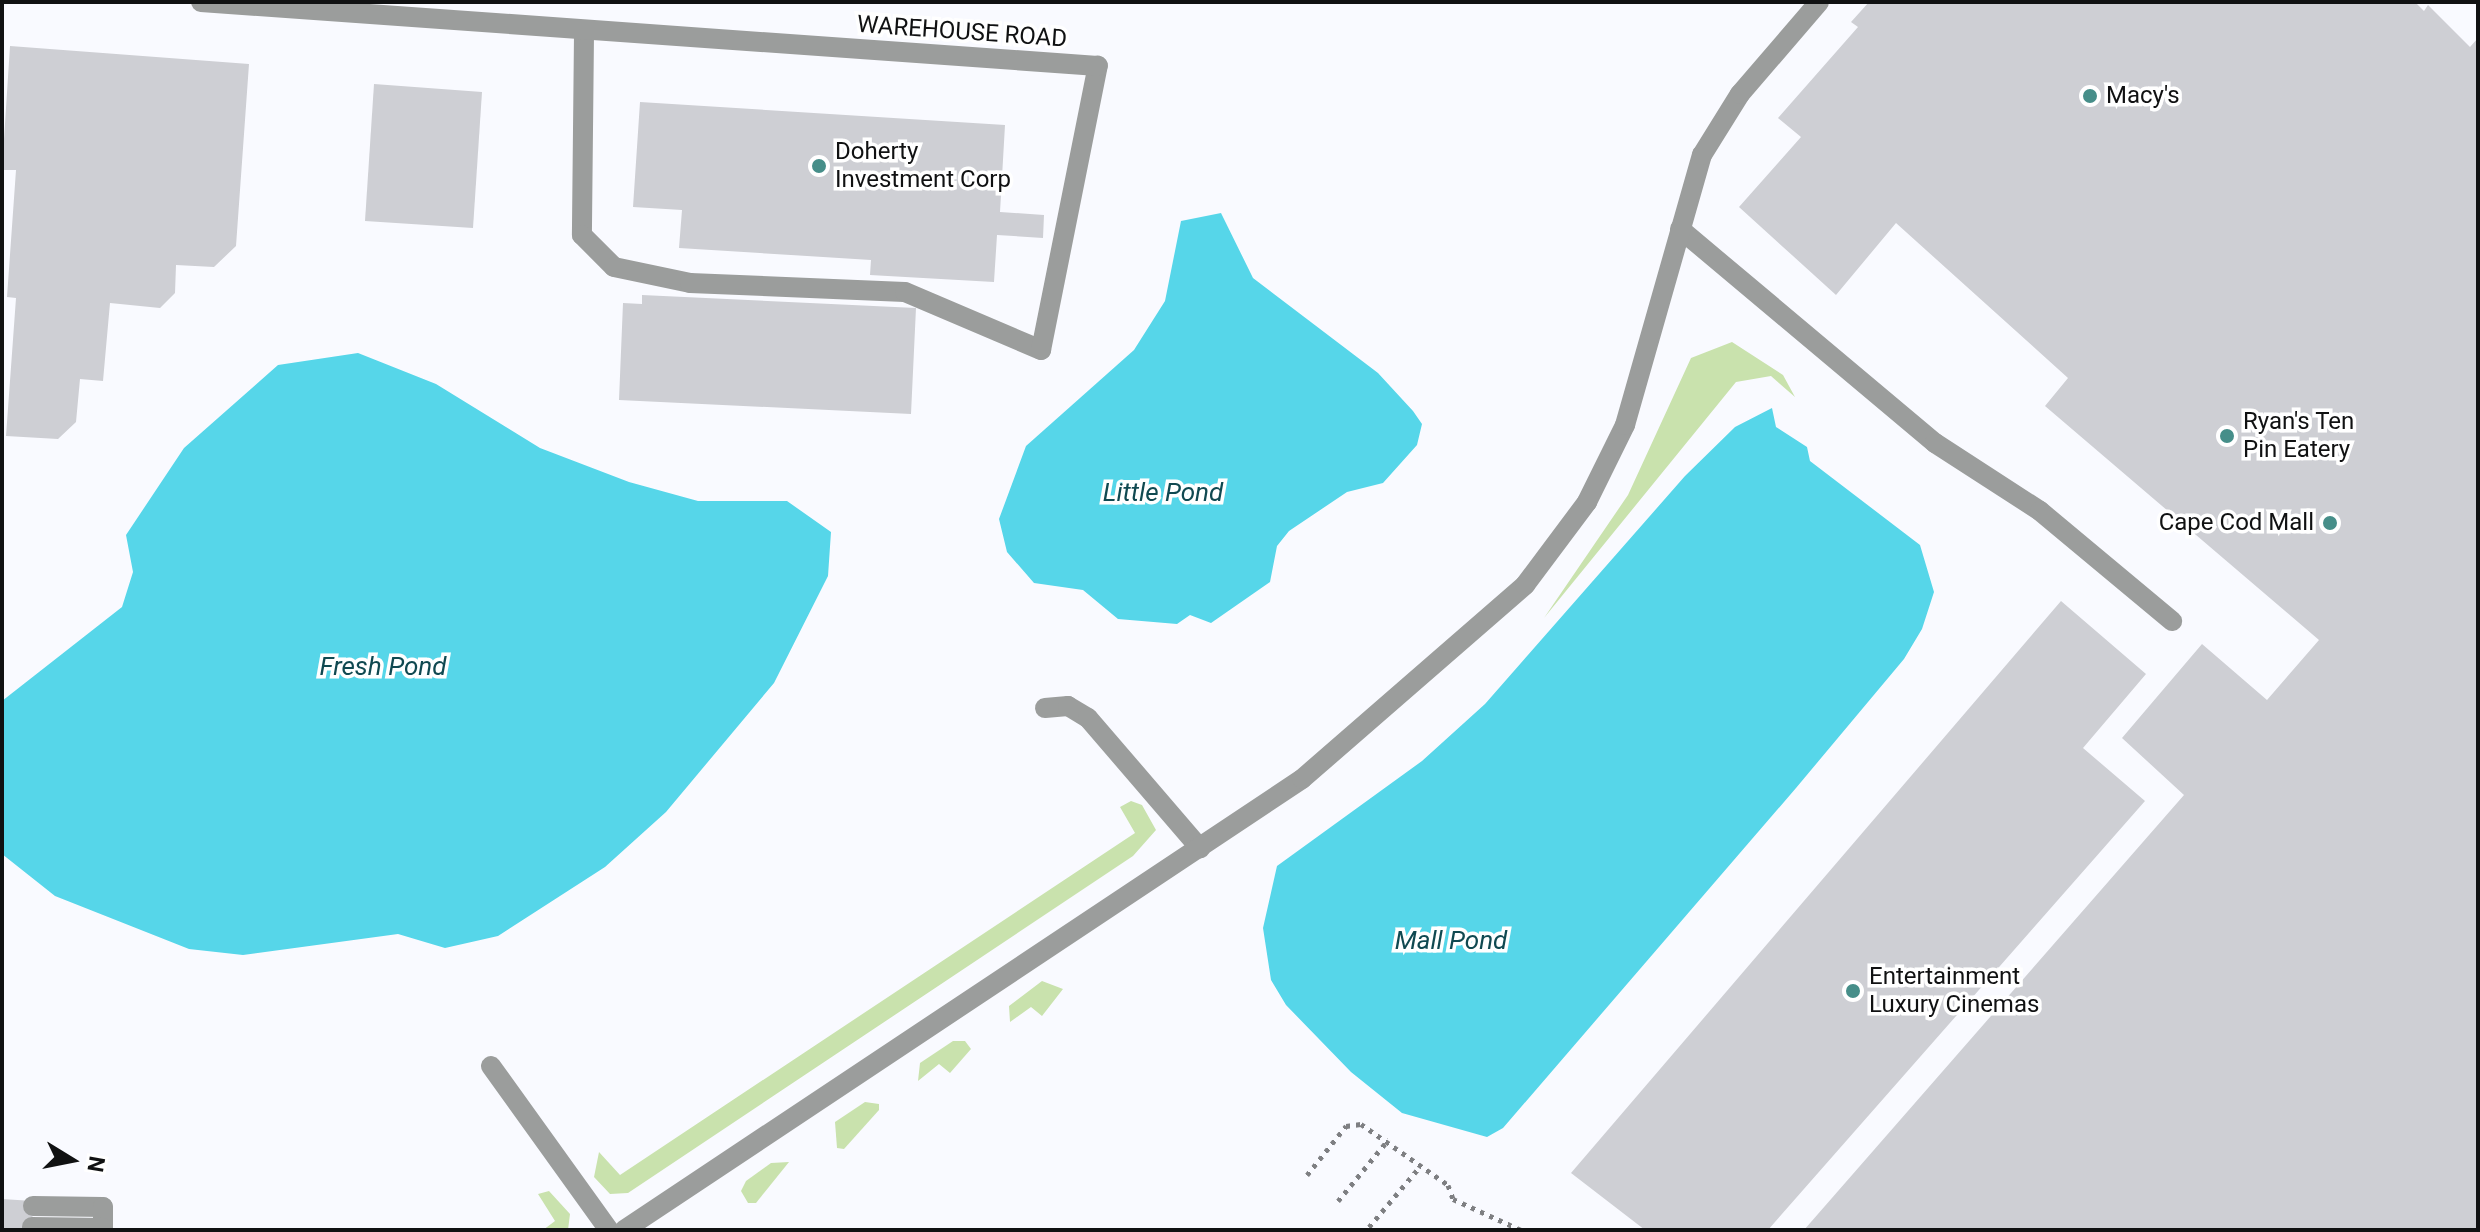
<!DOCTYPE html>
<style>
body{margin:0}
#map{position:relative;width:2480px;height:1232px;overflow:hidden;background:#f9faff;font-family:Roboto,sans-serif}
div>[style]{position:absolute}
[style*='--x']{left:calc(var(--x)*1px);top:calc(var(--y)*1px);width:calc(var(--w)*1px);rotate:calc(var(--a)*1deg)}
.green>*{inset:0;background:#c9e2ad}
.water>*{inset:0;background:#56d6e9}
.building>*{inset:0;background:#cecfd4}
.path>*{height:5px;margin-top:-2.5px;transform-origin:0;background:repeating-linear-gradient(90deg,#7e7f82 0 4px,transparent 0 10px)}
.service>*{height:20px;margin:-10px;padding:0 10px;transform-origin:10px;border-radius:10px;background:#9b9d9c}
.minor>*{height:20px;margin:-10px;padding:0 10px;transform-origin:10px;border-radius:10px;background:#9b9d9c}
.dots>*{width:22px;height:22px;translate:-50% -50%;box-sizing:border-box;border:4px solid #fff;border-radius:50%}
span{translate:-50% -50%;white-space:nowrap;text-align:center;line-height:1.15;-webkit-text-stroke:7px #fff;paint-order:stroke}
.street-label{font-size:24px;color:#101112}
.poi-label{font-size:24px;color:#101112}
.left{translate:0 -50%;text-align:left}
.right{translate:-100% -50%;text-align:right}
.water-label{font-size:26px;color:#104951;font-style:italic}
.frame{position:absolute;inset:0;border:4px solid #101112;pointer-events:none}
.north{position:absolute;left:32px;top:1120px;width:80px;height:80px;-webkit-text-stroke:6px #fff;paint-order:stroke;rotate:100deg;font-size:22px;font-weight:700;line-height:32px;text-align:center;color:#101112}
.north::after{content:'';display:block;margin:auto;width:28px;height:36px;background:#101112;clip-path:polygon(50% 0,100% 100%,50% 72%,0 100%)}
</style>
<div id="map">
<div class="green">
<div style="clip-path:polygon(1732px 342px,1783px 375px,1795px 397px,1771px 376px,1736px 382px,1544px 618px,1628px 495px,1691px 358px)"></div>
<div style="clip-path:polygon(1131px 801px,1142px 805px,1156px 830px,1133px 856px,628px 1193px,610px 1194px,594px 1177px,599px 1152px,620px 1175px,1135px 833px,1120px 807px)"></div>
<div style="clip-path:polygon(1042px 981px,1063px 989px,1042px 1016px,1031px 1007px,1010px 1022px,1009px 1006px)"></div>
<div style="clip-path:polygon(953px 1041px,965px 1041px,971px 1049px,950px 1073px,939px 1064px,918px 1081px,920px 1063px)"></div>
<div style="clip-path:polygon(865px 1102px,879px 1104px,879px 1110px,844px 1149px,837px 1148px,835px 1122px)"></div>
<div style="clip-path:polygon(789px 1162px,756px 1203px,748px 1203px,741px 1191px,746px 1181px,771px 1163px)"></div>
<div style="clip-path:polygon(549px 1191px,570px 1214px,568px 1230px,543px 1230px,555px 1221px,538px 1194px)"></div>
</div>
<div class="water">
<div style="clip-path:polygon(1221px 213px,1253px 278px,1378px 373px,1413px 411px,1422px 424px,1417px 445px,1383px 483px,1347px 492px,1289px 531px,1277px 546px,1270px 582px,1211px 623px,1190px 615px,1177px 624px,1118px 619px,1083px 590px,1034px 583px,1007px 552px,999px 519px,1026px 446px,1134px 350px,1165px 301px,1181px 221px)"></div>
<div style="clip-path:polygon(358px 353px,436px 384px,540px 448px,629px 482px,698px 501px,787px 501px,831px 532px,828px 576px,774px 683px,666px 812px,605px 867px,498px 936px,445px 948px,398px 934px,243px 955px,189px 949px,55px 896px,2px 854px,2px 701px,122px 607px,133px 572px,126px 535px,184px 448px,278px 365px)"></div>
<div style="clip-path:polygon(1772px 408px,1776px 427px,1807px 447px,1810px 461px,1920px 545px,1934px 592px,1922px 629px,1904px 659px,1796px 788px,1503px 1128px,1487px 1137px,1402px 1113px,1351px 1072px,1286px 1005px,1271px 980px,1263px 928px,1277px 866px,1422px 761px,1485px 704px,1685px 476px,1735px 427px)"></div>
</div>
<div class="building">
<div style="clip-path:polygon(1869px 2px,2415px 2px,2424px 11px,2428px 5px,2470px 47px,2478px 38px,2478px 1230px,1804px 1230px,2184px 795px,2122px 738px,2202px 644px,2267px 700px,2319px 640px,2045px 406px,2068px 378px,1896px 223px,1836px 295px,1739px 207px,1801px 137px,1778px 118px,1858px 27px,1851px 22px)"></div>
<div style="clip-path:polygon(10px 46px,249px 64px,236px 246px,214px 267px,176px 265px,175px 293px,160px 308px,110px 303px,103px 381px,80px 379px,76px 422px,58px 439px,6px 436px,16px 298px,7px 297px,16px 170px,2px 170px)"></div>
<div style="clip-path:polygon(374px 84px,482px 92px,473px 228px,365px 221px)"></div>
<div style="clip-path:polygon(640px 102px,1005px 125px,1000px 212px,1044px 215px,1043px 238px,997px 235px,994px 282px,870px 275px,871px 260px,679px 248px,682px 210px,633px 207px)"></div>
<div style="clip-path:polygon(642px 295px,916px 308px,911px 414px,619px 400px,623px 303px,642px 304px)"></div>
<div style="clip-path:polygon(2061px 601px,2146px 674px,2083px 748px,2145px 801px,1768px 1230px,1645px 1230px,1571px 1173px)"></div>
<div style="clip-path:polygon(2px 1199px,33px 1201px,32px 1230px,2px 1230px)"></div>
</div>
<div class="path">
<div style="--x:1307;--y:1175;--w:63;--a:-51.5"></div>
<div style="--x:1346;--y:1126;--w:15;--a:-8"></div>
<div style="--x:1361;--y:1124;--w:106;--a:35"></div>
<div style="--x:1448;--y:1185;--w:15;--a:70"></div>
<div style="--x:1453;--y:1199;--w:75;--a:24.5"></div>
<div style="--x:1338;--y:1201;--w:80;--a:-50.6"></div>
<div style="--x:1369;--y:1227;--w:76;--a:-49.8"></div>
</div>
<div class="service">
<div style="--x:584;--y:34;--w:201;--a:90.6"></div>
<div style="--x:582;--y:235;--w:45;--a:45"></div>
<div style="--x:614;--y:267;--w:78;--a:11.9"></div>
<div style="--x:690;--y:283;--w:215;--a:2.4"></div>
<div style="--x:905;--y:292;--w:148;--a:23.1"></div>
<div style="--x:1041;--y:350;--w:290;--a:-78.7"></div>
<div style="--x:1680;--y:229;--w:333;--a:40"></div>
<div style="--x:1935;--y:443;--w:125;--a:32.9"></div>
<div style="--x:2040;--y:511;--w:172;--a:39.8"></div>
<div style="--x:1045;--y:708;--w:23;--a:-5"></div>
<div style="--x:1068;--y:706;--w:23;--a:31"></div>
<div style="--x:1088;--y:718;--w:172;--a:49.3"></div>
<div style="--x:491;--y:1066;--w:202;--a:54.3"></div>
<div style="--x:33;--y:1206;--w:70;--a:0.8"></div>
<div style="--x:103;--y:1207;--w:23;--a:90"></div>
<div style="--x:32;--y:1227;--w:71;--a:0.8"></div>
<div style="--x:624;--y:1230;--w:814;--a:-33.63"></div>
<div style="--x:1302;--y:779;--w:296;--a:-41"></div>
<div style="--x:1525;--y:585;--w:104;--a:-53.2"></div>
<div style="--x:1587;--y:502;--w:86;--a:-63.7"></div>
<div style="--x:1625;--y:425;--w:281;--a:-74.1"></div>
<div style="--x:1702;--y:155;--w:72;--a:-58.1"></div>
<div style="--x:1740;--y:94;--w:121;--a:-49.3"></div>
</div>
<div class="minor">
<div style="--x:201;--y:2;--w:899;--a:4.08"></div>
</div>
<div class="dots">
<div style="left:2090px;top:96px;background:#468e89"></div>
<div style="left:819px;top:166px;background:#468e89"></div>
<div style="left:2227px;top:436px;background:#468e89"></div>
<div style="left:2330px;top:523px;background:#468e89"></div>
<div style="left:1853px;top:991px;background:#468e89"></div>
</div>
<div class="street-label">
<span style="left:962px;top:32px;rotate:4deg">WAREHOUSE ROAD</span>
</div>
<div class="poi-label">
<span class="left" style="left:2106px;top:96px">Macy's</span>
<span class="left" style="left:835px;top:166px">Doherty<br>Investment Corp</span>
<span class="left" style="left:2243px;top:436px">Ryan's Ten<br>Pin Eatery</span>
<span class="right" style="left:2314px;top:523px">Cape Cod Mall</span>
<span class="left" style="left:1869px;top:991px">Entertainment<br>Luxury Cinemas</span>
</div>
<div class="water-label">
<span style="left:1163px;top:493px">Little Pond</span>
<span style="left:383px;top:667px">Fresh Pond</span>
<span style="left:1451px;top:941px">Mall Pond</span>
</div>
<div class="frame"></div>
<div class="north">N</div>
</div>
